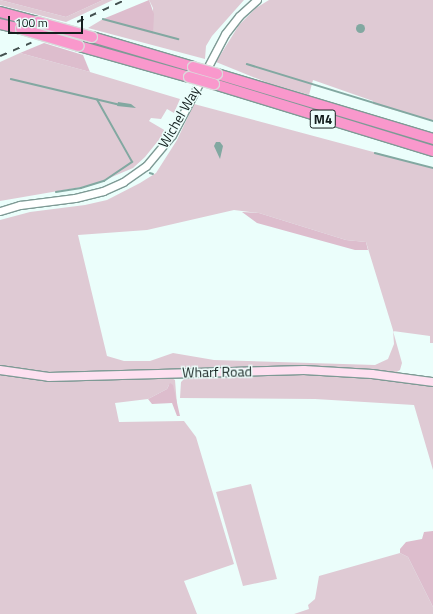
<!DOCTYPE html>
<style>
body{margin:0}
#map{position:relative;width:433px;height:614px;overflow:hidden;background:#ebfefb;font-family:"Titillium Web",sans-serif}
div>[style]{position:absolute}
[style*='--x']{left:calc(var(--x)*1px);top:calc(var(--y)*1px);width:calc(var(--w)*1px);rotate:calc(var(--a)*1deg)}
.green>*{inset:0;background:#dfcad4}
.forest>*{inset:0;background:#ddbdcd}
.water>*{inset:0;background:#82a8a1}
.round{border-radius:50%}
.stream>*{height:1.5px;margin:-0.75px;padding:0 0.75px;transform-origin:0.75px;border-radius:0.75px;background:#82a8a1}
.roads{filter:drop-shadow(1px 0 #7e9a95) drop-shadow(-1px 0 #7e9a95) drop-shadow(0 1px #7e9a95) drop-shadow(0 -1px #7e9a95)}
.tertiary>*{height:7px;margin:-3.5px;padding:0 3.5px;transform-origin:3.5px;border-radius:3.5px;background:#fff}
.secondary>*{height:8px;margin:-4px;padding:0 4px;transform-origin:4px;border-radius:4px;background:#fde0f0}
.motorway>*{height:10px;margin:-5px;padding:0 5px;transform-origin:5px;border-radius:5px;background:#f998cc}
.rail>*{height:1.5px;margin-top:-0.75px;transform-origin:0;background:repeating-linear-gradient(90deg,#445150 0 7px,transparent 0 14px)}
.bridges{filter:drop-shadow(1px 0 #d9dbdb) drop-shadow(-1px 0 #d9dbdb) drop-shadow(0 1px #d9dbdb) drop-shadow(0 -1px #d9dbdb)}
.motorway-bridge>*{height:10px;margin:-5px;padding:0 5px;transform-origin:5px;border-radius:5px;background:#f998cc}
span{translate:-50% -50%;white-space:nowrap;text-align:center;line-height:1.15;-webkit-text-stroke:3px #ebfefb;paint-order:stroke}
.shield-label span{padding:1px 3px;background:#ebfefb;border:1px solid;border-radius:3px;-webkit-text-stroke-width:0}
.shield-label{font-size:13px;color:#131e1d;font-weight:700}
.street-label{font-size:14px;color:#131e1d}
.scale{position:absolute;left:8px;top:16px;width:75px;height:18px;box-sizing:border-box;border:2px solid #131e1d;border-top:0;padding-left:5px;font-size:12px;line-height:14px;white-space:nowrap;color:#131e1d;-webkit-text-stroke:3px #ebfefb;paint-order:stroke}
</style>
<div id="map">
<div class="green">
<div style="clip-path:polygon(0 0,66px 17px,103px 0,113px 0,66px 22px,0 5px)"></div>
<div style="clip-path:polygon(149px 0,244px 0,212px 36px,206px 46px,205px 59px,88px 28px,103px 19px,153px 33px,153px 8px)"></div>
<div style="clip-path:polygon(269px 0,433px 0,433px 121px,373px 104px,373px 101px,313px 80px,309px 95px,268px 83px,216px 62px,239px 25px,256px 8px)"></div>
<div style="clip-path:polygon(20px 53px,90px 72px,180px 99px,174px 113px,167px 109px,161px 119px,151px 118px,149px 121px,166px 131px,145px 157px,133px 168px,93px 185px,0 201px,0 62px)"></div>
<div style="clip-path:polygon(evenodd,194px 104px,433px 168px,433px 343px,430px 343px,430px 336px,393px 331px,402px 363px,400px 370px,395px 373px,343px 368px,295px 367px,42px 374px,0 366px,0 220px,30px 212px,85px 205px,107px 200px,140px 183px,156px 173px,177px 140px,194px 104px,234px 210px,259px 213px,346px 240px,366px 242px,393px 330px,394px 344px,388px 359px,375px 365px,214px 360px,173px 353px,150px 361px,124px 361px,107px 356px,78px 235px,147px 230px,234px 210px)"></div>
<div style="clip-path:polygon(0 374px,45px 381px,170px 377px,175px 380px,177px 405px,169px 385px,167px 389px,148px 399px,115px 403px,119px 422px,184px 421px,196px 437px,234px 564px,184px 581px,197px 614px,0 614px)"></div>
<div style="clip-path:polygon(329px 374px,368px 377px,433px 387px,433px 470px,414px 405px,315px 399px,180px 398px,181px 382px,187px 376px)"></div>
<div style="clip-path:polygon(251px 484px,277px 579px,243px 586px,216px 492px)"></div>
<div style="clip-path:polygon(400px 553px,408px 557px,433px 607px,433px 614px,294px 614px,309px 609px,308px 605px,315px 599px,319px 576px)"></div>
</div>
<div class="forest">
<div style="clip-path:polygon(0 0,103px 0,66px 17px)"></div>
<div style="clip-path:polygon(149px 0,154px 14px,153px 34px,103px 19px)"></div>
<div style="clip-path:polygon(44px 43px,83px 55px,90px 72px,20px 53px)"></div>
<div style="clip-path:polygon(242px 212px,259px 213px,346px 240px,366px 242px,368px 250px,355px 250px,257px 223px)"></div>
<div style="clip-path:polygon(170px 383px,173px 385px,180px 416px,177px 416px,172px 403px,152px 404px,148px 399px,167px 389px)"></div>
<div style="clip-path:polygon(433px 531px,433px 607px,408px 557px,400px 553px,400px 549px,406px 542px,422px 539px,424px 532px)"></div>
</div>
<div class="water">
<div class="round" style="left:355.5px;top:23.5px;width:9px;height:9px"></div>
<div style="clip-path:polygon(118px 102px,131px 104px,136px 108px,117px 106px)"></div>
<div style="clip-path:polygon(216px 142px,220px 142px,223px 146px,220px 159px,214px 146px)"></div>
</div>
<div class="stream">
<div style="--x:103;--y:19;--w:78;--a:14.9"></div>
<div style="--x:247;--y:64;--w:195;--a:17"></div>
<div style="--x:11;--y:79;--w:109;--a:13.3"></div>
<div style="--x:375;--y:153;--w:60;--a:14.5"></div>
<div style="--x:150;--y:173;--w:3;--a:18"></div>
<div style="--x:56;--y:192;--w:25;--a:-9"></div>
<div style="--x:81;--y:188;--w:24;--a:-17"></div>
<div style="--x:104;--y:181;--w:34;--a:-34"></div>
<div style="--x:132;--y:162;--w:71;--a:-119.4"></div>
</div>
<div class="roads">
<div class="tertiary">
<div style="--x:0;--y:211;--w:21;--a:-17"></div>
<div style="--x:20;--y:205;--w:55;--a:-7.3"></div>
<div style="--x:75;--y:198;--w:29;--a:-14"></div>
<div style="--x:103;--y:191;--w:22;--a:-24"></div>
<div style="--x:123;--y:182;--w:28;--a:-35"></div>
<div style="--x:146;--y:166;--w:40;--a:-50"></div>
<div style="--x:172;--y:135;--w:114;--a:-62.3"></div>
<div style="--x:225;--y:34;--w:23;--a:-52"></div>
<div style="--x:239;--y:16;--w:24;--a:-42"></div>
</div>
<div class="secondary">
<div style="--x:0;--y:370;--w:49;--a:8.1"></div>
<div style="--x:49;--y:377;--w:255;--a:-1.6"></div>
<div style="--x:304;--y:370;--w:68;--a:3.4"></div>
<div style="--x:372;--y:374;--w:62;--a:7.5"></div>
</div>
<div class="motorway">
<div style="--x:0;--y:12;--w:39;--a:15"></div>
<div style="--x:0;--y:24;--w:22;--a:13"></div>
<div style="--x:92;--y:37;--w:105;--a:16.5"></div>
<div style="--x:79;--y:46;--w:114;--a:15.7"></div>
<div style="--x:217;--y:74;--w:226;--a:16.7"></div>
<div style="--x:214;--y:84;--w:229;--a:17"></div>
</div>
</div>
<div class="rail">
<div style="--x:77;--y:22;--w:53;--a:-24.6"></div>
<div style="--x:0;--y:56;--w:34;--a:-23"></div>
</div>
<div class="bridges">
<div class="motorway-bridge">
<div style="--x:38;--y:22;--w:56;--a:15.5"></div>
<div style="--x:21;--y:29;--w:60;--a:16.3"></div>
<div style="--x:193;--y:67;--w:25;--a:16"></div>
<div style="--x:189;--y:77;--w:26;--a:16"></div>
</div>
</div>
<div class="shield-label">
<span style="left:323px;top:119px">M4</span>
</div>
<div class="street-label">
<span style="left:179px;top:117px;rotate:-60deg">Wichel Way</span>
<span style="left:217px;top:372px;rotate:-1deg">Wharf Road</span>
</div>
<div class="scale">100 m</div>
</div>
